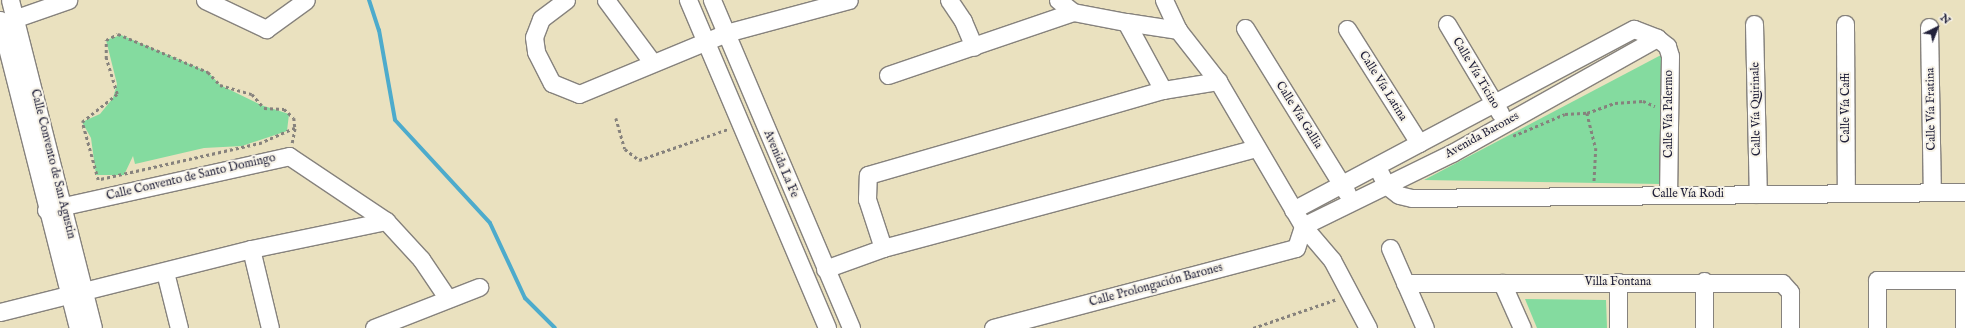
<!DOCTYPE html>
<meta charset="utf-8">
<style>
body{margin:0}
#map{position:relative;width:1965px;height:328px;overflow:hidden;background:#eae1bf;font-family:"IM FELL English",serif}
div>[style]{position:absolute}
[style*='--x']{left:calc(var(--x)*1px);top:calc(var(--y)*1px);width:calc(var(--w)*1px);rotate:calc(var(--a)*1deg)}
.green>*{inset:0;background:#84db9f}
.stream>*{height:4px;margin:-2px;padding:0 2px;transform-origin:2px;border-radius:2px;background:#4dabcc}
.path>*{height:2.5px;margin-top:-1.25px;transform-origin:0;background:repeating-linear-gradient(90deg,#86827d 0 3px,transparent 0 6px)}
.roads{filter:drop-shadow(1px 0 #86827d) drop-shadow(-1px 0 #86827d) drop-shadow(0 1px #86827d) drop-shadow(0 -1px #86827d)}
.minor>*{height:17px;margin:-8.5px;padding:0 8.5px;transform-origin:8.5px;border-radius:8.5px;background:#fff}
span{translate:-50% -50%;white-space:nowrap;text-align:center;line-height:1.15;-webkit-text-stroke:4px #f7f3e8;paint-order:stroke}
.street-label{font-size:12px;color:#22223b}
.north{position:absolute;left:1917px;top:8px;width:40px;height:40px;-webkit-text-stroke:3px #f7f3e8;paint-order:stroke;rotate:43deg;font-size:11px;font-weight:700;line-height:16px;text-align:center;color:#22223b}
.north::after{content:'';display:block;margin:auto;width:14px;height:18px;background:#22223b;clip-path:polygon(50% 0,100% 100%,50% 72%,0 100%)}
</style>
<div id="map">
<div class="green">
<div style="clip-path:polygon(121px 35px,208px 72px,220px 85px,261px 105px,289px 114px,287px 131px,242px 146px,204px 148px,135px 164px,133px 156px,124px 175px,96px 175px,91px 138px,82px 122px,100px 114px,113px 98px,117px 84px,106px 40px)"></div>
<div style="clip-path:polygon(1661px 55px,1664px 123px,1660px 184px,1424px 180px)"></div>
<div style="clip-path:polygon(1525px 299px,1606px 300px,1607px 328px,1537px 328px)"></div>
</div>
<div class="stream">
<div style="--x:369;--y:0;--w:32;--a:72"></div>
<div style="--x:379;--y:30;--w:91;--a:79.9"></div>
<div style="--x:395;--y:120;--w:140;--a:47.3"></div>
<div style="--x:490;--y:223;--w:83;--a:65"></div>
<div style="--x:525;--y:298;--w:42;--a:45"></div>
</div>
<div class="path">
<div style="--x:118;--y:34;--w:98;--a:22.9"></div>
<div style="--x:208;--y:72;--w:18;--a:47"></div>
<div style="--x:220;--y:85;--w:33;--a:16"></div>
<div style="--x:252;--y:94;--w:18;--a:49"></div>
<div style="--x:264;--y:108;--w:20;--a:3"></div>
<div style="--x:284;--y:109;--w:13;--a:42"></div>
<div style="--x:294;--y:118;--w:10;--a:84"></div>
<div style="--x:295;--y:128;--w:36;--a:156"></div>
<div style="--x:262;--y:143;--w:168;--a:167.3"></div>
<div style="--x:98;--y:180;--w:60;--a:-105.4"></div>
<div style="--x:82;--y:122;--w:45;--a:-38.7"></div>
<div style="--x:117;--y:94;--w:37;--a:-107"></div>
<div style="--x:106;--y:59;--w:19;--a:-90"></div>
<div style="--x:106;--y:40;--w:13;--a:-27"></div>
<div style="--x:1587;--y:113;--w:30;--a:-20"></div>
<div style="--x:1615;--y:103;--w:28;--a:-4"></div>
<div style="--x:1643;--y:101;--w:13;--a:23"></div>
<div style="--x:616;--y:118;--w:32;--a:74"></div>
<div style="--x:625;--y:149;--w:18;--a:38"></div>
<div style="--x:639;--y:160;--w:94;--a:-19.2"></div>
<div style="--x:1513;--y:136;--w:56;--a:-22.9"></div>
<div style="--x:1565;--y:114;--w:22;--a:-3"></div>
<div style="--x:1587;--y:113;--w:36;--a:76"></div>
<div style="--x:1596;--y:148;--w:34;--a:93"></div>
<div style="--x:292;--y:143;--w:15;--a:-79"></div>
<div style="--x:1253;--y:328;--w:89;--a:-19"></div>
</div>
<div class="roads">
<div class="minor">
<div style="--x:10;--y:0;--w:338;--a:75.8"></div>
<div style="--x:205;--y:0;--w:68;--a:25.4"></div>
<div style="--x:266;--y:29;--w:49;--a:-35.9"></div>
<div style="--x:566;--y:0;--w:31;--a:143"></div>
<div style="--x:541;--y:19;--w:19;--a:111"></div>
<div style="--x:534;--y:37;--w:15;--a:82"></div>
<div style="--x:536;--y:52;--w:35;--a:63"></div>
<div style="--x:552;--y:83;--w:29;--a:22"></div>
<div style="--x:579;--y:94;--w:159;--a:-22.5"></div>
<div style="--x:726;--y:33;--w:127;--a:-15"></div>
<div style="--x:606;--y:0;--w:77;--a:53.4"></div>
<div style="--x:688;--y:0;--w:356;--a:67"></div>
<div style="--x:712;--y:0;--w:356;--a:67"></div>
<div style="--x:949;--y:0;--w:25;--a:56"></div>
<div style="--x:963;--y:21;--w:28;--a:67"></div>
<div style="--x:1058;--y:0;--w:19;--a:39"></div>
<div style="--x:1073;--y:12;--w:54;--a:10.7"></div>
<div style="--x:1164;--y:0;--w:33;--a:65"></div>
<div style="--x:1178;--y:30;--w:65;--a:51.9"></div>
<div style="--x:1218;--y:81;--w:168;--a:59.6"></div>
<div style="--x:1303;--y:226;--w:45;--a:49.5"></div>
<div style="--x:1332;--y:260;--w:77;--a:62.1"></div>
<div style="--x:0;--y:20;--w:318;--a:75.8"></div>
<div style="--x:5;--y:22;--w:67;--a:-19.2"></div>
<div style="--x:1447;--y:24;--w:104;--a:59.2"></div>
<div style="--x:1754;--y:24;--w:170;--a:88.7"></div>
<div style="--x:1845;--y:24;--w:169;--a:89.7"></div>
<div style="--x:1929;--y:27;--w:165;--a:89"></div>
<div style="--x:1245;--y:28;--w:194;--a:58.3"></div>
<div style="--x:1347;--y:29;--w:135;--a:57.7"></div>
<div style="--x:888;--y:75;--w:195;--a:-18.8"></div>
<div style="--x:1163;--y:90;--w:77;--a:-118.6"></div>
<div style="--x:1126;--y:22;--w:53;--a:8.7"></div>
<div style="--x:1377;--y:167;--w:20;--a:63"></div>
<div style="--x:1386;--y:185;--w:16;--a:38"></div>
<div style="--x:1399;--y:195;--w:13;--a:13"></div>
<div style="--x:1412;--y:198;--w:553;--a:-0.62"></div>
<div style="--x:46;--y:210;--w:249;--a:-12.5"></div>
<div style="--x:289;--y:156;--w:117;--a:33.8"></div>
<div style="--x:386;--y:221;--w:52;--a:47.4"></div>
<div style="--x:421;--y:259;--w:48;--a:56"></div>
<div style="--x:1293;--y:210;--w:386;--a:-28"></div>
<div style="--x:1634;--y:29;--w:25;--a:21"></div>
<div style="--x:1657;--y:38;--w:13;--a:39"></div>
<div style="--x:1667;--y:46;--w:10;--a:73"></div>
<div style="--x:1670;--y:56;--w:139;--a:90.8"></div>
<div style="--x:883;--y:248;--w:52;--a:-108.1"></div>
<div style="--x:867;--y:199;--w:24;--a:-88"></div>
<div style="--x:868;--y:175;--w:307;--a:-16.1"></div>
<div style="--x:1163;--y:90;--w:56;--a:-9.3"></div>
<div style="--x:1390;--y:248;--w:87;--a:66.4"></div>
<div style="--x:251;--y:249;--w:81;--a:76.5"></div>
<div style="--x:825;--y:269;--w:62;--a:-19.9"></div>
<div style="--x:883;--y:248;--w:385;--a:-15"></div>
<div style="--x:165;--y:272;--w:58;--a:76"></div>
<div style="--x:1964;--y:280;--w:48;--a:90"></div>
<div style="--x:1704;--y:281;--w:47;--a:90"></div>
<div style="--x:1618;--y:282;--w:46;--a:90"></div>
<div style="--x:1405;--y:283;--w:377;--a:0"></div>
<div style="--x:1782;--y:283;--w:12;--a:48"></div>
<div style="--x:1790;--y:292;--w:36;--a:90"></div>
<div style="--x:1502;--y:283;--w:49;--a:66"></div>
<div style="--x:0;--y:312;--w:259;--a:-14.1"></div>
<div style="--x:251;--y:249;--w:138;--a:-11.7"></div>
<div style="--x:374;--y:328;--w:113;--a:-21.3"></div>
<div style="--x:993;--y:328;--w:313;--a:-14.8"></div>
<div style="--x:1296;--y:248;--w:23;--a:-72"></div>
<div style="--x:1303;--y:226;--w:166;--a:-26.1"></div>
<div style="--x:1452;--y:153;--w:235;--a:-29.3"></div>
<div style="--x:1877;--y:328;--w:48;--a:-90"></div>
<div style="--x:1877;--y:280;--w:88;--a:0"></div>
</div>
</div>
<div class="street-label">
<span style="left:1476px;top:73px;rotate:59deg">Calle Vía Ticino</span>
<span style="left:1383px;top:86px;rotate:58deg">Calle Vía Latina</span>
<span style="left:1846px;top:108px;rotate:-90deg">Calle Vía Caffi</span>
<span style="left:1756px;top:109px;rotate:-91deg">Calle Vía Quirinale</span>
<span style="left:1931px;top:109px;rotate:-91deg">Calle Vía Fratina</span>
<span style="left:1669px;top:114px;rotate:-90deg">Calle Vía Palermo</span>
<span style="left:1299px;top:115px;rotate:58deg">Calle Vía Gallia</span>
<span style="left:1482px;top:135px;rotate:-29deg">Avenida Barones</span>
<span style="left:53px;top:164px;rotate:76deg">Calle Convento de San Agustin</span>
<span style="left:781px;top:164px;rotate:67deg">Avenida La Fe</span>
<span style="left:191px;top:177px;rotate:-13deg">Calle Convento de Santo Domingo</span>
<span style="left:1688px;top:194px">Calle Vía Rodi</span>
<span style="left:1618px;top:282px">Villa Fontana</span>
<span style="left:1156px;top:285px;rotate:-15deg">Calle Prolongación Barones</span>
</div>
<div class="north">N</div>
</div>
